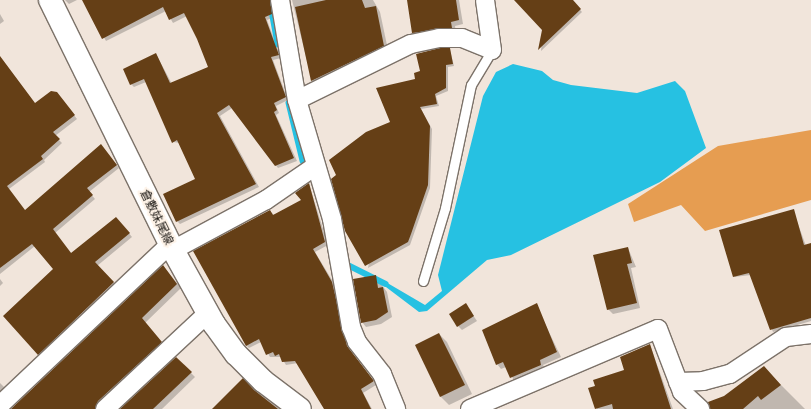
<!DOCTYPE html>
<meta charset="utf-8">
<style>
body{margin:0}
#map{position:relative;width:811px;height:409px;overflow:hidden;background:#f1e5db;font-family:"PT Serif","Noto Sans JP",serif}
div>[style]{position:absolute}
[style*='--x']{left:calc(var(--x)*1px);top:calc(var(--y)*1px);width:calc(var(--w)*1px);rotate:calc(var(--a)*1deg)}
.forest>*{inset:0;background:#e69d51}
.water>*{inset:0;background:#26c1e2}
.shadow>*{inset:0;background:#0003}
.stream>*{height:5.5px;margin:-2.75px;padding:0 2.75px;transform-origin:2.75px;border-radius:2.75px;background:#26c1e2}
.building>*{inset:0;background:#653f16}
.roads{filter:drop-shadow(1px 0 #7c7269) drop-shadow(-1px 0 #7c7269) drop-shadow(0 1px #7c7269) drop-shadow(0 -1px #7c7269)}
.lane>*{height:9px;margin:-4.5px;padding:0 4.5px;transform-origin:4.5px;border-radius:4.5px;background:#fff}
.street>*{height:18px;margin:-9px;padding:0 9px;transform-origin:9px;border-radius:9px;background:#fff}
.secondary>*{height:22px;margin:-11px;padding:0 11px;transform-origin:11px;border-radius:11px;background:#fff}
span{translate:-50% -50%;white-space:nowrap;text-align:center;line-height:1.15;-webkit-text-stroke:4px #fef3e8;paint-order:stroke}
.street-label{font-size:12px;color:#17130f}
</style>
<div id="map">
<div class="forest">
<div style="clip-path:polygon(811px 130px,811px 200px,705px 231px,681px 205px,634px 222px,628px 204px,718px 146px)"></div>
</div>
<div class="water">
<div style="clip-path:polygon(513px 64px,542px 71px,553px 80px,571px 85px,637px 93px,675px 81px,685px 91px,706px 148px,660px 182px,511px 255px,487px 260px,427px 311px,419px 312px,382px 284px,384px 281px,425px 305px,442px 291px,438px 275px,483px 96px,496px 72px)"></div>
</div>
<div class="shadow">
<div style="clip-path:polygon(65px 0,77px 0,69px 4px)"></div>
<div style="clip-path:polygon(83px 0,268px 0,274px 17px,267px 20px,281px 58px,273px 60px,288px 100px,276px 106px,279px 113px,276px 115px,297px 161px,278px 168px,232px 108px,220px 116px,259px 187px,180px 224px,177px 221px,196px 179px,180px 143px,173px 142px,146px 82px,134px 87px,131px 84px,156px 54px,172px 84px,209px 67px,198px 39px,187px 16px,173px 23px,166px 11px,106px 41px)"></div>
<div style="clip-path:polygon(292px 0,373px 0,380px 12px,388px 50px,317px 85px,312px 81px)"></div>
<div style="clip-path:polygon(417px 0,459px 0,463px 24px,455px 26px,456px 32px,418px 37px,413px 32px)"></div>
<div style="clip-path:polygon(516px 0,571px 0,582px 12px,541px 51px,543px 29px)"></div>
<div style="clip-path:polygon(0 14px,4px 21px,0 24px)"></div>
<div style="clip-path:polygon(450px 50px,454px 66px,448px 67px,448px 91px,436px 96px,439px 106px,421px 109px,432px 129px,430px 188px,410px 245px,368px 268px,391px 123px,421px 72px)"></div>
<div style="clip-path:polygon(0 57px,35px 104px,59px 96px,77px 119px,55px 136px,62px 143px,44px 160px,45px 162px,9px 189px,25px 211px,104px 149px,119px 168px,89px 192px,95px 199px,55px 233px,72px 254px,119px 221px,132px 237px,97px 266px,117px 286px,41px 357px,38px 354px,54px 269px,35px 246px,0 274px)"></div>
<div style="clip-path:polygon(309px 184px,328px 245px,315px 252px,335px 285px,350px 350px,376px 385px,363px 393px,372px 409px,325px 409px,298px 363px,286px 365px,281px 357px,270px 357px,261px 342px,249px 348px,246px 345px,270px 211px,274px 215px,302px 201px)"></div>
<div style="clip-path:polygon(793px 210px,806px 246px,811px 244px,811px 321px,773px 332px,751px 275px,734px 277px)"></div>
<div style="clip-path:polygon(628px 248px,636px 267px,631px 268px,640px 308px,613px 314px,608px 309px)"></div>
<div style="clip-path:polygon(163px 266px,181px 288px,145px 323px,165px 347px,101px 409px,11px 409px)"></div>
<div style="clip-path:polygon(375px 276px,387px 292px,392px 317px,381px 324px,366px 327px,362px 322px)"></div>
<div style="clip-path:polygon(0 279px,3px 283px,0 286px)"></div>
<div style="clip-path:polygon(466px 305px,477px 321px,462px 330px,458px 326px)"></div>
<div style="clip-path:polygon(536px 305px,561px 357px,543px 365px,545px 369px,515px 382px,506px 367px,501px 369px,497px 364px)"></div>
<div style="clip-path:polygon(439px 334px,447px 342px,472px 394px,449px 405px,441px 397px,416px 345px)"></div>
<div style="clip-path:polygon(650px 345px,673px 409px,597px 409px,590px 389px,626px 370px)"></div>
<div style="clip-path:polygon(176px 358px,195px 377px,162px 409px,122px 409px)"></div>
<div style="clip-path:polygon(763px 367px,805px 409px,720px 409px,724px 397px)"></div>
<div style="clip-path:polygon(243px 380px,280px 409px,213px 409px)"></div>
<div style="clip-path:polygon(0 383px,8px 391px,0 400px)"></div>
</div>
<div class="stream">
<div style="--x:270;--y:0;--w:45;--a:79.7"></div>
<div style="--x:289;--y:103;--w:60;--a:76.4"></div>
<div style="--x:348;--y:265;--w:42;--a:26.6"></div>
</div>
<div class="building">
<div style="clip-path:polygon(82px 0,270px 0,272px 14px,265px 17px,279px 55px,271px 57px,286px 97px,274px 103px,277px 110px,274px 112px,294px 158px,275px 166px,229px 105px,217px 113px,256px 184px,176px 222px,163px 194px,195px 179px,177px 140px,172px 143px,144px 79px,130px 85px,123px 69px,156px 53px,170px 83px,208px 67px,197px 39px,184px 13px,169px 20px,163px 7px,102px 39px)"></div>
<div style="clip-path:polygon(326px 0,362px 0,365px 8px,376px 6px,384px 46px,311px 81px,295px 7px)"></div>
<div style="clip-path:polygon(407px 0,456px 0,459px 20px,451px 22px,452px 28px,412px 33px)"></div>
<div style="clip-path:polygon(514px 0,573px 0,581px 9px,538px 50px,542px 30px)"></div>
<div style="clip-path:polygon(440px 48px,450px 48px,453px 64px,446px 65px,446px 88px,435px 94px,437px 104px,420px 107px,430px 126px,428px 185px,411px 234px,408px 242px,365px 266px,345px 231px,331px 179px,336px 175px,329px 160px,366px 132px,390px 122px,376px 88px,415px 79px,414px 73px,420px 71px,416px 54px)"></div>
<div style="clip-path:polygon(0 56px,35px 103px,51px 91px,57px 92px,75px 115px,53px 132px,60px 139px,41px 156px,43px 159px,7px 186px,25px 210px,101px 144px,117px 165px,87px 188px,93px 195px,53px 229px,71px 253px,116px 217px,130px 233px,95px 262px,114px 282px,38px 355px,3px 316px,53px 269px,32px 244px,0 268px)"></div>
<div style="clip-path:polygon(309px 183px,325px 242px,313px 249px,332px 282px,347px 346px,374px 381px,361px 389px,371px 409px,324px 409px,295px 361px,282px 362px,279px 354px,275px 356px,273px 352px,266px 355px,259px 339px,246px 346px,193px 251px,270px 210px,273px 215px,301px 200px,295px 193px)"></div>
<div style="clip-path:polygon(794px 209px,804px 245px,811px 243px,811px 318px,770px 330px,749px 273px,733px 277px,719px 230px)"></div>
<div style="clip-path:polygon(628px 247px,632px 263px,627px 264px,637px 303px,607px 310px,593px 255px)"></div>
<div style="clip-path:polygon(163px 265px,177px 284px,142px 318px,162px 342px,98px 401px,95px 409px,11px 409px)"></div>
<div style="clip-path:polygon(376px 275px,378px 288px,383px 287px,388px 312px,376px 320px,361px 323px,353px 279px)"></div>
<div style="clip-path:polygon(466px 303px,474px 316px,457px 327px,449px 314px)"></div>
<div style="clip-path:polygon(537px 303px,557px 352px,540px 360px,541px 365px,510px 378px,503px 362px,496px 365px,482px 330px)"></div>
<div style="clip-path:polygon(439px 333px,465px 385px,440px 397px,415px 345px)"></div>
<div style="clip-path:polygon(650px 344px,671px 409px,613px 409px,612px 404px,595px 409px,588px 388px,595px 386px,593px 380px,624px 370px,620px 357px)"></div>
<div style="clip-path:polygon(176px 357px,192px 372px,153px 409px,120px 409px)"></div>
<div style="clip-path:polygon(764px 366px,781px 385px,761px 400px,758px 396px,743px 409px,710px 409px,708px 402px,724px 396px)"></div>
<div style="clip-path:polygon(243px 378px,254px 390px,278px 409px,212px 409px)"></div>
</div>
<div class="roads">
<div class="lane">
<div style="--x:423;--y:281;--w:76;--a:-73.2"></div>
<div style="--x:445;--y:208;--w:126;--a:-78.1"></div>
<div style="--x:471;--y:85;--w:41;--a:-59"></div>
</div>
<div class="street">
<div style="--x:280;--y:0;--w:101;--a:80.4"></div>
<div style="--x:297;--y:100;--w:124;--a:73.6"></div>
<div style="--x:332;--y:219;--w:110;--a:80"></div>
<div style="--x:351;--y:327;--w:16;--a:68"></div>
<div style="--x:357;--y:342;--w:41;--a:52"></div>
<div style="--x:382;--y:374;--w:38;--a:68"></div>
<div style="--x:297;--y:100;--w:127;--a:-26.2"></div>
<div style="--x:411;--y:44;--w:29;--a:-12"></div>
<div style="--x:439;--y:38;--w:23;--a:0"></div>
<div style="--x:462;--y:38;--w:32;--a:22"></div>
<div style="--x:492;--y:50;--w:50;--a:-98"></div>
<div style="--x:173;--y:250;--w:106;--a:-28.3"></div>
<div style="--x:266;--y:200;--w:58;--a:-34.5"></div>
<div style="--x:678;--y:382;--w:25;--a:-2"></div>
<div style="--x:703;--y:381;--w:28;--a:-15"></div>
<div style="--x:730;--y:374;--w:67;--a:-33.5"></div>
<div style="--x:786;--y:337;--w:25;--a:-7"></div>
<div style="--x:0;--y:405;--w:234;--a:-43.4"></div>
<div style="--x:105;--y:409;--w:141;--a:-43"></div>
<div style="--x:470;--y:409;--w:204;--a:-23.1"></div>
<div style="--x:658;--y:329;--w:67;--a:69.1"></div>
<div style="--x:682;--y:392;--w:25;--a:43"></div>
</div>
<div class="secondary">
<div style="--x:50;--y:0;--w:279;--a:63.8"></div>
<div style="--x:173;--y:250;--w:85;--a:61"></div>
<div style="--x:214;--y:324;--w:37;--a:54"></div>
<div style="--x:236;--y:354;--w:38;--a:45"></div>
<div style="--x:263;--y:381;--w:46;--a:37.1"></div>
</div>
</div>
<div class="street-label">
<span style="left:157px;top:217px;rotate:64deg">倉敷妹尾線</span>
</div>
</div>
